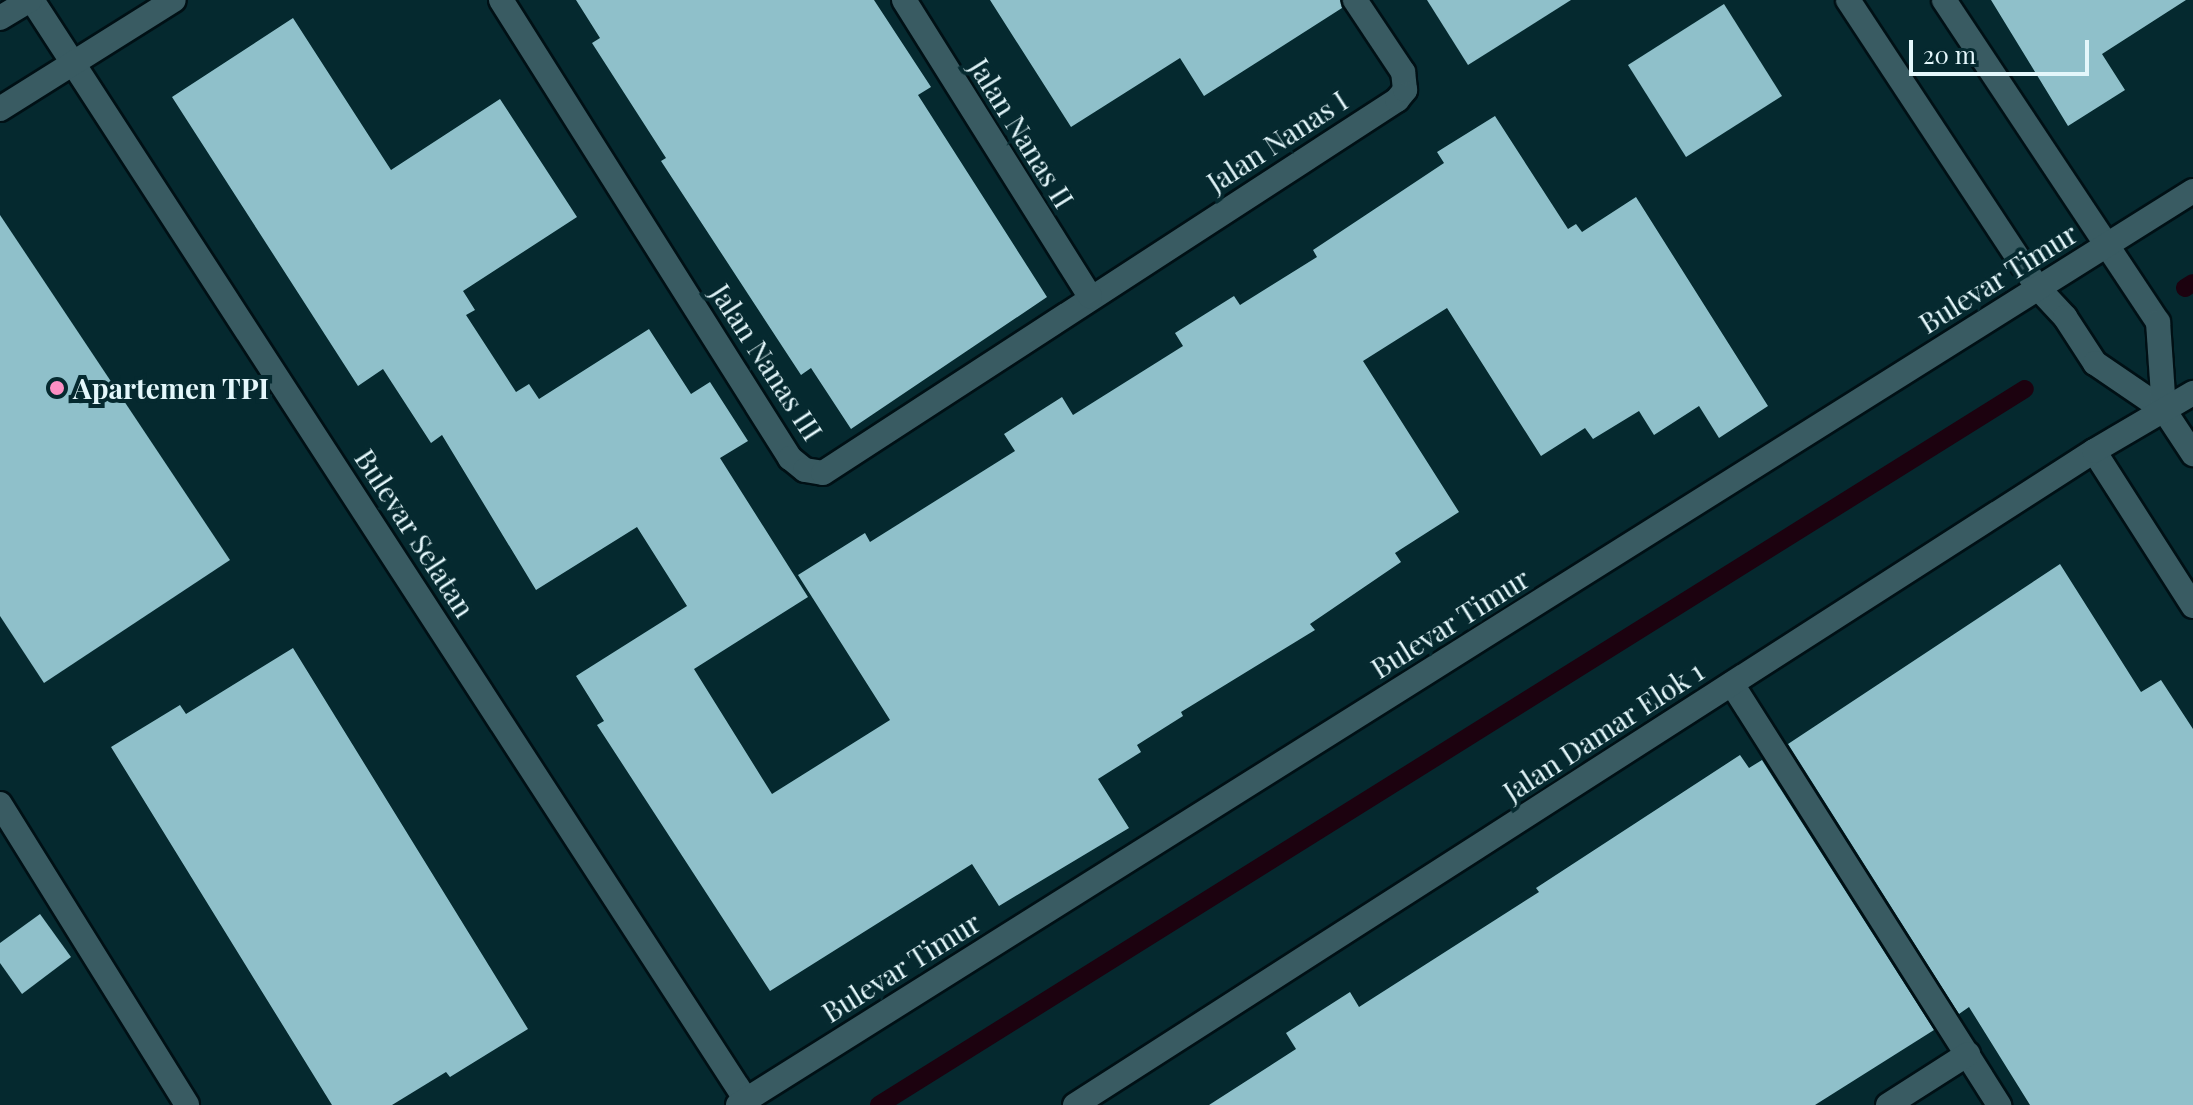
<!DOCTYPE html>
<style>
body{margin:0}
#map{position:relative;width:2193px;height:1105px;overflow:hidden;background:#05292f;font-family:"Playfair Display",serif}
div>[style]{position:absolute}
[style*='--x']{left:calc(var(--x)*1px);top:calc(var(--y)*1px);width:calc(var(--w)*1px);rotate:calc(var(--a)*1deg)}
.stream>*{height:18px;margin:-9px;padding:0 9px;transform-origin:9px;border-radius:9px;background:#1c020f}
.building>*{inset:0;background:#8fc0ca}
.roads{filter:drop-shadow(2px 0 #001015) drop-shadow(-2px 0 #001015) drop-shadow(0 2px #001015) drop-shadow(0 -2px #001015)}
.minor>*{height:24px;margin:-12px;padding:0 12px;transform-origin:12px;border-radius:12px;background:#395b62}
.dots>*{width:22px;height:22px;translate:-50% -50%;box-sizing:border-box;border:4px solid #05292f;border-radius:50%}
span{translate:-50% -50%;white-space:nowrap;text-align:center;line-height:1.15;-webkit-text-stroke:8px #05292f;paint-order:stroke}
.street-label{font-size:28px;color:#e4f7fb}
.poi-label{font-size:28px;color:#e4f7fb;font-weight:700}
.left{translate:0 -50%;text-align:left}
.scale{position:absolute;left:1909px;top:40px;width:180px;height:36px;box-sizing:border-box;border:4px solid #e4f7fb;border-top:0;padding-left:10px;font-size:24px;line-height:28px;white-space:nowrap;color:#e4f7fb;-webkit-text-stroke:6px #05292f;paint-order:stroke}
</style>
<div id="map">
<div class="stream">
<div style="--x:2185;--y:288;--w:9;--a:-32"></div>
<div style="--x:879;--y:1105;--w:1351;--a:-32"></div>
</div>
<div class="building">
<div style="clip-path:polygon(576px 0,874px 0,931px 87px,918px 95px,1047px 297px,851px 429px,811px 368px,801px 375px,661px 161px,666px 158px,592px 43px,600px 38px)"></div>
<div style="clip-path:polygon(990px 0,1340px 0,1342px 8px,1204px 96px,1180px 58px,1071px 127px)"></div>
<div style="clip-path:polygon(1427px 0,1571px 0,1468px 65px)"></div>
<div style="clip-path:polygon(1991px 0,2186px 0,2102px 54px,2125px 90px,2068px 126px)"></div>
<div style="clip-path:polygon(1724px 4px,1782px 96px,1686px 157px,1628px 65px)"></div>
<div style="clip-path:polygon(293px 18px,391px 170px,500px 99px,577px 217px,463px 291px,475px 310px,466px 315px,516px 392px,529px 384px,539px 399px,649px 329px,691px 394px,710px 382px,748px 441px,720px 458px,808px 597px,694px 669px,772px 794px,890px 720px,798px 575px,865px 533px,870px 542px,1015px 451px,1004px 434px,1062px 397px,1073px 415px,1183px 346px,1175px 333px,1234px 296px,1240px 305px,1317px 257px,1313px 250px,1444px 163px,1437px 152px,1495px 116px,1568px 229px,1576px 224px,1582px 232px,1636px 197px,1768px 406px,1719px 438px,1699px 406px,1654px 435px,1639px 411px,1593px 439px,1585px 428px,1541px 456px,1447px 308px,1363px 361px,1459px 512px,1395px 553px,1401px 562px,1310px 624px,1315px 630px,1181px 712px,1183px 716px,1137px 745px,1141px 752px,1098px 779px,1129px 828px,999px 906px,972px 864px,770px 991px,597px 725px,604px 721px,576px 676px,687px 606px,637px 527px,536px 590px,442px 435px,431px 443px,383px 369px,358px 386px,172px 97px)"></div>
<div style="clip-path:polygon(0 215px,230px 560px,44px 683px,0 616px)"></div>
<div style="clip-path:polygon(2060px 564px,2141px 692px,2161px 680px,2193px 729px,2193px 1105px,2030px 1105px,1969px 1007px,1959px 1014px,1788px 744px)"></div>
<div style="clip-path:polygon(293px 648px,528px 1029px,450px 1077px,446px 1072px,392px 1105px,332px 1105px,111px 747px,180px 705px,186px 714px)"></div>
<div style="clip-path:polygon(1740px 755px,1749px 768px,1762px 760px,1934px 1030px,1815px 1105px,1209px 1105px,1296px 1049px,1286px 1033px,1350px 992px,1359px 1007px,1539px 892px,1536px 888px)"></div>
<div style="clip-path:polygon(40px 914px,71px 957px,22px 994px,0 963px,0 943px)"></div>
</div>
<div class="roads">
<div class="minor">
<div style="--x:32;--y:0;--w:1311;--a:57.01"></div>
<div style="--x:501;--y:0;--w:542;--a:57.75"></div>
<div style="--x:790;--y:458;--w:19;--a:39"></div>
<div style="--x:805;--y:470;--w:18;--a:9"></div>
<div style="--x:823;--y:473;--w:685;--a:-33.02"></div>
<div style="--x:1397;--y:100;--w:13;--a:-51"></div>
<div style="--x:1405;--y:90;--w:18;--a:-96"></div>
<div style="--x:1403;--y:72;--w:87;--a:-123.7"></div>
<div style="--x:904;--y:0;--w:350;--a:57.9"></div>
<div style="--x:1848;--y:0;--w:345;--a:56.6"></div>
<div style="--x:2038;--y:288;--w:40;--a:47"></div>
<div style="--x:2065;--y:317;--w:55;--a:56.9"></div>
<div style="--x:2095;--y:363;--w:83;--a:34.3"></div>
<div style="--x:2164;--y:410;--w:53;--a:56.6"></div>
<div style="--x:1944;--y:0;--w:387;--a:56.4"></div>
<div style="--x:2158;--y:322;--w:88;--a:86.1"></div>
<div style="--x:0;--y:18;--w:35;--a:-31"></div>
<div style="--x:0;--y:109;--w:205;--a:-32.1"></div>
<div style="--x:2094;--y:451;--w:184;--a:57.4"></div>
<div style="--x:1732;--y:684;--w:499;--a:57.6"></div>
<div style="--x:0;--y:804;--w:354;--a:58.1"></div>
<div style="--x:738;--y:1105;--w:1718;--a:-32.14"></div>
<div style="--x:1075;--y:1105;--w:1211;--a:-32.69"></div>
<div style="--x:2094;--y:451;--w:115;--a:-30.4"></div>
<div style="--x:1888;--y:1105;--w:95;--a:-32.5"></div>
</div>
</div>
<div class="dots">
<div style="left:57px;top:388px;background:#fc8fc3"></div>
</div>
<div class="street-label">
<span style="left:1022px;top:133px;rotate:58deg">Jalan Nanas II</span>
<span style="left:1277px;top:141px;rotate:-33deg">Jalan Nanas I</span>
<span style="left:1998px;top:278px;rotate:-32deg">Bulevar Timur</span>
<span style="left:767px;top:362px;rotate:57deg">Jalan Nanas III</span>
<span style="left:415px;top:533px;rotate:57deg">Bulevar Selatan</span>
<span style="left:1450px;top:623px;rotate:-32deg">Bulevar Timur</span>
<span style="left:1603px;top:731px;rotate:-33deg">Jalan Damar Elok 1</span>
<span style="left:901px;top:967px;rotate:-32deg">Bulevar Timur</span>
</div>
<div class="poi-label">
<span class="left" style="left:73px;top:388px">Apartemen TPI</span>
</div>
<div class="scale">20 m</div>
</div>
